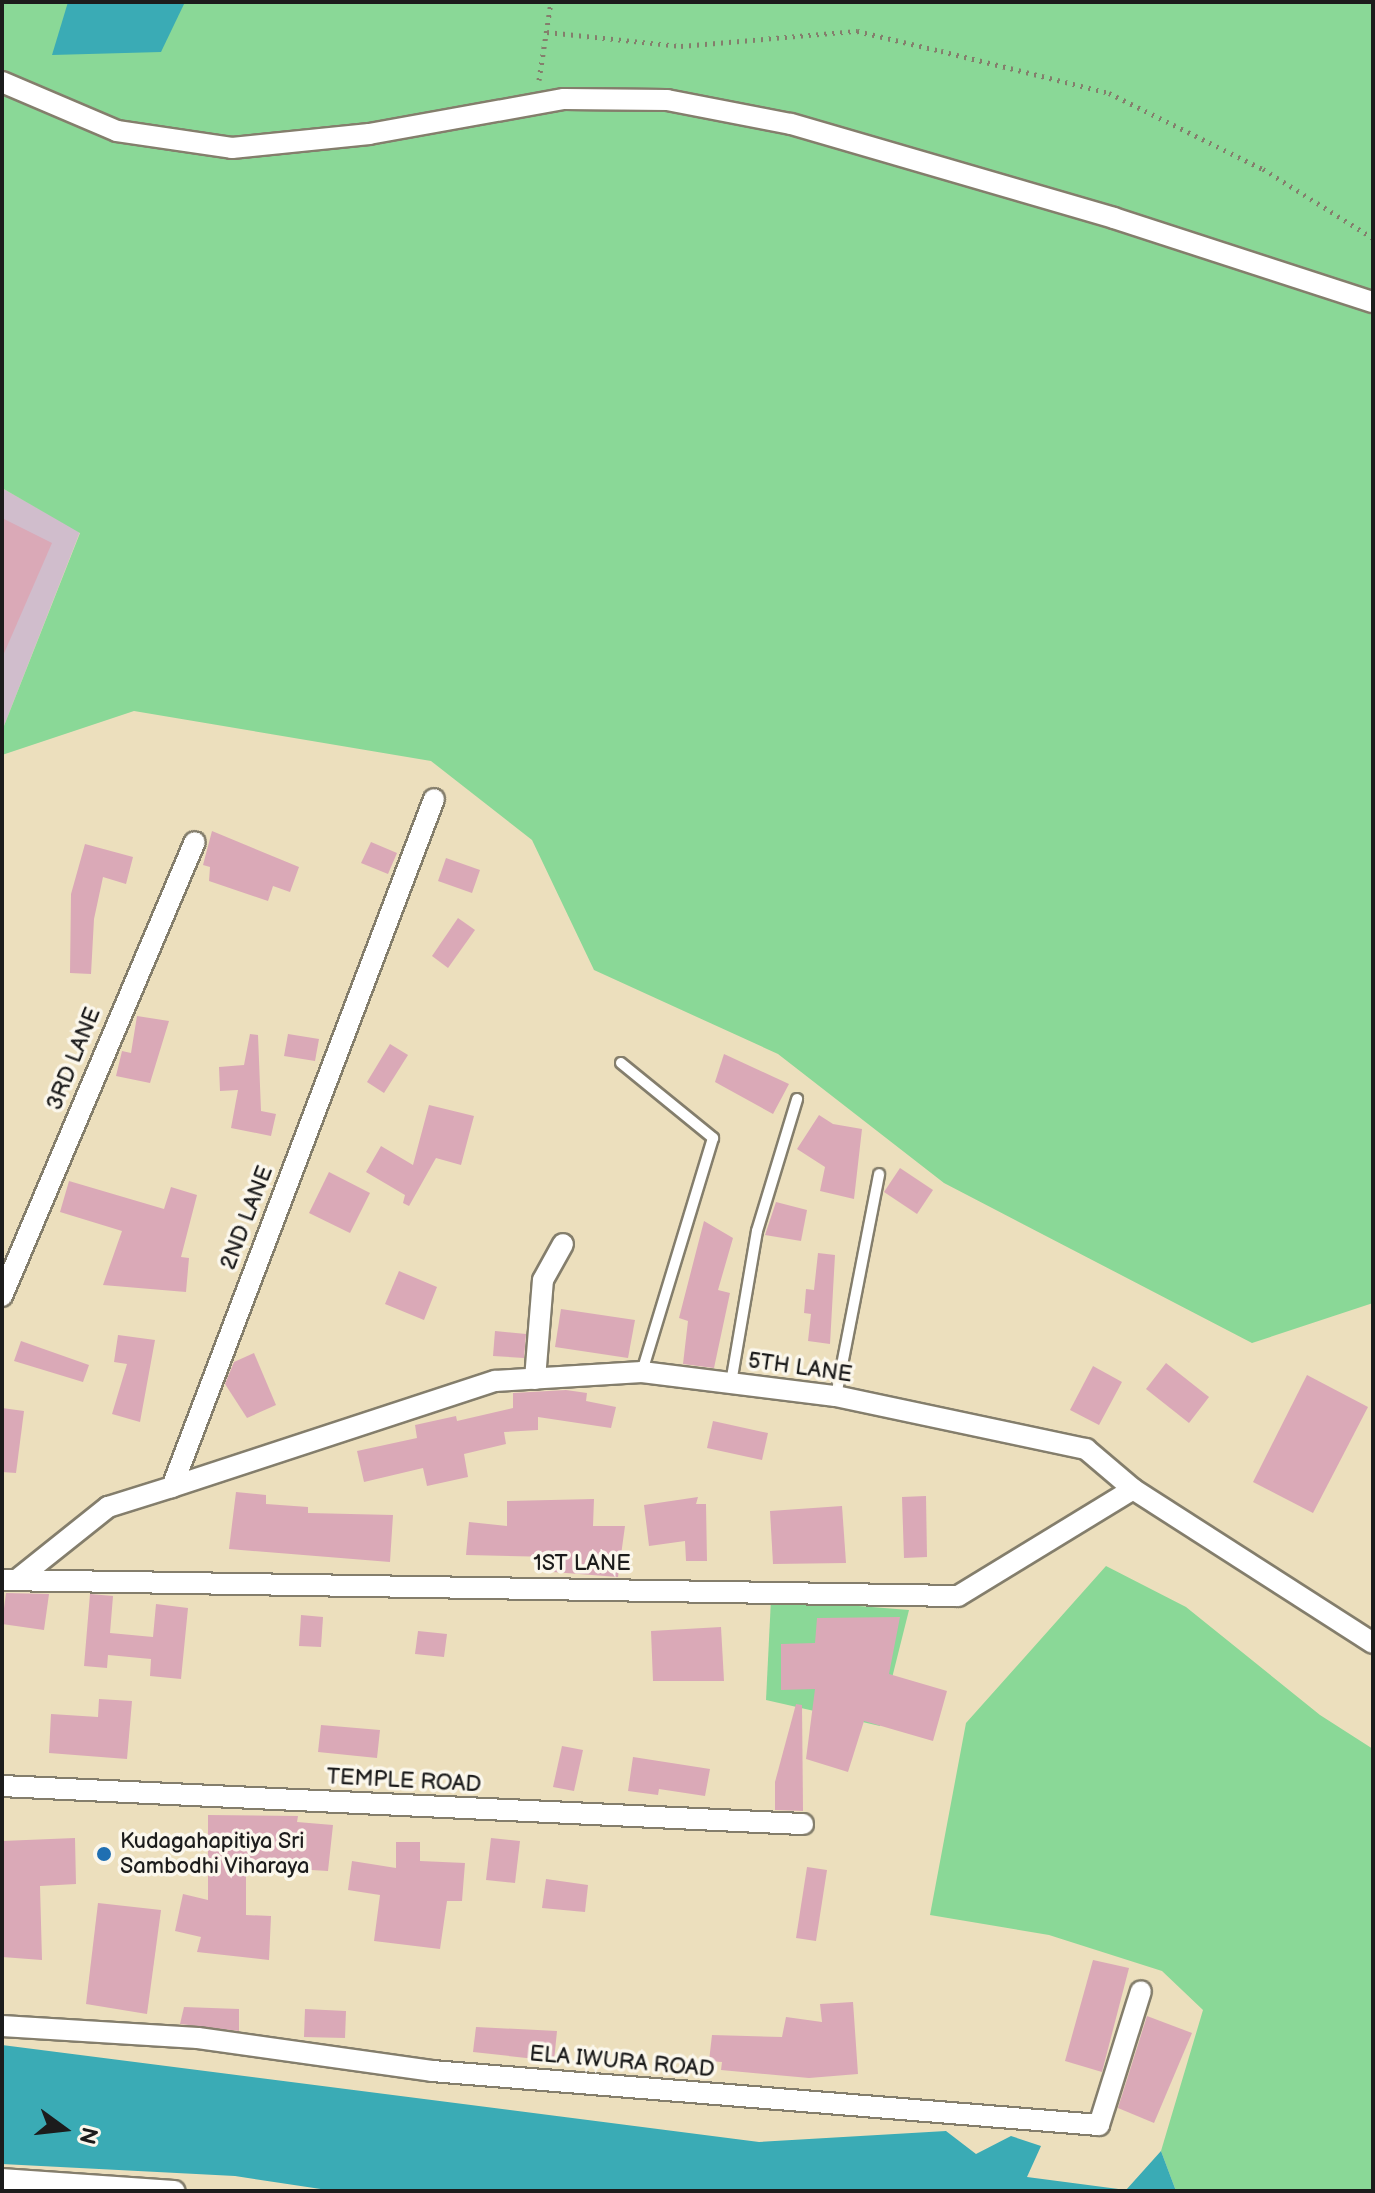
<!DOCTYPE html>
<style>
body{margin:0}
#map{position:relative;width:1375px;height:2193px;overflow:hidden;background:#ecdfbd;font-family:"Balsamiq Sans",sans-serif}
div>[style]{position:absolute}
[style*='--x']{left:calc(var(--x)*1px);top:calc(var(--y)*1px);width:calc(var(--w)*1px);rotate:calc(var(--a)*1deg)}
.industrial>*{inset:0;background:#d0bdcc}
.green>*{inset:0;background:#8ad897}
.water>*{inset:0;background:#3aabb5}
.building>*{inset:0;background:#daa9b7}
.path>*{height:5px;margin-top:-2.5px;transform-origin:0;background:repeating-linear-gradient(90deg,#847e6c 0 2px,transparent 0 8px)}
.roads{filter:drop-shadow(2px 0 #847e6c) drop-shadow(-2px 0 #847e6c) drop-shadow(0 2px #847e6c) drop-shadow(0 -2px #847e6c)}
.service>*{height:10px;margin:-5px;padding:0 5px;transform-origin:5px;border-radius:5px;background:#fff}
.minor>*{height:20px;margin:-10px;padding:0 10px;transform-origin:10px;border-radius:10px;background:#fff}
.dots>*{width:22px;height:22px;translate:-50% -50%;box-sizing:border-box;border:4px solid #fbf7ec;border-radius:50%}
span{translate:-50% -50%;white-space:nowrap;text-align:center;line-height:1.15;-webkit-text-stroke:7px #fbf7ec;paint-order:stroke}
.street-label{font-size:22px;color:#1c1c1c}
.poi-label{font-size:22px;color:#1c1c1c}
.left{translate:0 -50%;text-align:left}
.frame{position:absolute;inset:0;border:4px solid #1c1c1c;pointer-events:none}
.north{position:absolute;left:24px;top:2089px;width:80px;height:80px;-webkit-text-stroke:6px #fbf7ec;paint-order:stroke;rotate:105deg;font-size:22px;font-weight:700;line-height:32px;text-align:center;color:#1c1c1c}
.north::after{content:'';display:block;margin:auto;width:28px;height:36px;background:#1c1c1c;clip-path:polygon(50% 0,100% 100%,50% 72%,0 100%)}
</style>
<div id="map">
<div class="industrial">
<div style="clip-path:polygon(2px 488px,80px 532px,2px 731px)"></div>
</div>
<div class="green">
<div style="clip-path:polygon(2px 2px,1373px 2px,1373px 1303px,1252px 1343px,944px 1183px,778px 1054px,594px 970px,532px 840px,431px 761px,134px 711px,2px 755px,2px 731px,80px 533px,2px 488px)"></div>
<div style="clip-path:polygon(1106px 1566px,1186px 1607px,1320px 1715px,1373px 1749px,1373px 2191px,1176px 2191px,1161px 2151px,1203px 2010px,1162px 1971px,1049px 1935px,930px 1915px,966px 1723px)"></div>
<div style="clip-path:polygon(771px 1599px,909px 1610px,880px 1726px,766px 1700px)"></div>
</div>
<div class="water">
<div style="clip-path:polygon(68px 2px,185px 2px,161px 52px,52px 55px)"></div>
<div style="clip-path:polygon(2px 2045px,759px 2142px,946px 2131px,976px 2154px,1011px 2136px,1041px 2146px,1027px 2177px,1126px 2190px,1161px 2151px,1176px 2191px,334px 2191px,235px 2176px,2px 2164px)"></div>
</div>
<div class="building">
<div style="clip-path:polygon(2px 518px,52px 543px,2px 658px)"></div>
<div style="clip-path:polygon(212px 831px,299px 867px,290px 892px,273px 886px,268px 901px,209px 881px,210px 867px,203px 865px)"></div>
<div style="clip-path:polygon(371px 842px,397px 853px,388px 874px,361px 863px)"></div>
<div style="clip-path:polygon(85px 844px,133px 857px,126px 884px,103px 877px,94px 919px,91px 974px,70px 973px,71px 894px)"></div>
<div style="clip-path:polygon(446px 858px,480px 870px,472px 893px,438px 881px)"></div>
<div style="clip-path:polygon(458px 918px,475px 930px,448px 968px,432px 956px)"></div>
<div style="clip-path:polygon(137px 1016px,169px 1021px,150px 1083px,116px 1076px,122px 1051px,131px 1053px)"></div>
<div style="clip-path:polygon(250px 1034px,258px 1035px,261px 1111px,276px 1114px,271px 1136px,231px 1128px,238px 1090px,220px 1091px,219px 1067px,244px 1065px)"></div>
<div style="clip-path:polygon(288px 1034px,319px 1039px,315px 1061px,284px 1056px)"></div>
<div style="clip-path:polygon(390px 1044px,408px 1055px,384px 1093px,367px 1082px)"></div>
<div style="clip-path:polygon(724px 1054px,789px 1084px,773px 1114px,715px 1082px)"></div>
<div style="clip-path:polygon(429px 1105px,474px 1116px,461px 1165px,436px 1158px,409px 1206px,403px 1203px,405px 1195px,366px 1172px,381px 1146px,413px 1165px)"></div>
<div style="clip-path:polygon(819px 1115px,833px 1124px,862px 1129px,854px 1199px,820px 1191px,825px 1167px,797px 1149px)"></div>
<div style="clip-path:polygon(900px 1168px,933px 1190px,917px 1214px,884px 1192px)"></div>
<div style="clip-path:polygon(329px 1172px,370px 1193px,350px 1233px,309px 1213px)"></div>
<div style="clip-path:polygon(69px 1181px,164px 1209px,171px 1187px,197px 1195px,181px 1257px,189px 1258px,186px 1292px,103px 1285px,122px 1231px,60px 1212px)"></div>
<div style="clip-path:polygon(776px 1202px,807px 1210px,801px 1241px,765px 1235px)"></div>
<div style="clip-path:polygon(704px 1221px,733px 1238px,718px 1290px,730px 1293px,714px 1368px,683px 1364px,688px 1321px,679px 1318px)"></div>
<div style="clip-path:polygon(818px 1253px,835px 1255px,830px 1344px,808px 1341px,811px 1314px,804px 1313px,806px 1289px,814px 1290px)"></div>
<div style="clip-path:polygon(399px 1271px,437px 1287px,424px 1320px,385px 1304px)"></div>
<div style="clip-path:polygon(561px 1309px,635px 1320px,628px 1358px,555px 1347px)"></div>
<div style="clip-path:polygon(495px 1331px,526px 1334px,524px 1358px,493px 1356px)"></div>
<div style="clip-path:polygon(118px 1335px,155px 1340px,140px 1422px,112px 1414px,127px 1364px,114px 1362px)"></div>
<div style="clip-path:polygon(21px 1341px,89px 1365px,83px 1382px,14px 1361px)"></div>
<div style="clip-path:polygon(254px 1353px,276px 1405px,247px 1418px,225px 1384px,234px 1362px)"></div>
<div style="clip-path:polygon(1166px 1363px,1209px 1397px,1189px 1423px,1146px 1389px)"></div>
<div style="clip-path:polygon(1093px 1366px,1122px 1382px,1099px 1425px,1070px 1410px)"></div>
<div style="clip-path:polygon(1307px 1375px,1368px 1407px,1313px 1513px,1253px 1482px)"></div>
<div style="clip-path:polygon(566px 1390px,587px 1393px,586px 1401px,616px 1407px,611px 1428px,538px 1417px,538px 1430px,504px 1432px,506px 1444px,464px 1454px,468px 1477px,427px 1486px,423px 1468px,364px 1482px,357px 1451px,417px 1438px,415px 1425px,456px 1416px,457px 1421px,513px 1408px,513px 1393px)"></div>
<div style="clip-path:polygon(2px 1408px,24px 1411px,16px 1473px,2px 1472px)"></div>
<div style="clip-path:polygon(713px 1421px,768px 1433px,762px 1460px,707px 1448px)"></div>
<div style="clip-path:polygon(236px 1492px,266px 1495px,266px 1504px,308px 1507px,308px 1513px,393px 1515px,390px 1562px,229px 1549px)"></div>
<div style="clip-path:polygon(926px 1496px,927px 1557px,904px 1558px,902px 1497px)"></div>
<div style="clip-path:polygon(698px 1497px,696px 1504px,706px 1504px,707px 1561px,686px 1561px,685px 1541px,649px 1546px,644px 1505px)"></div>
<div style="clip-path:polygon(594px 1499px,593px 1526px,625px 1526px,618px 1577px,553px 1572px,554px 1557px,466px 1555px,469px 1522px,507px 1526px,507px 1501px)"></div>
<div style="clip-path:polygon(842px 1506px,846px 1563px,773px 1564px,770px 1511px)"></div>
<div style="clip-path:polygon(6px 1593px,49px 1594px,44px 1630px,2px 1624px)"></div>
<div style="clip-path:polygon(90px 1594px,113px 1596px,110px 1633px,153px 1637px,156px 1604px,188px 1608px,181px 1679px,150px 1676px,151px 1659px,108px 1655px,107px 1668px,84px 1666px)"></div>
<div style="clip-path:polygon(301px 1615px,323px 1617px,321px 1647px,299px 1646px)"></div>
<div style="clip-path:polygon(900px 1617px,889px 1674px,947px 1691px,933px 1741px,864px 1721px,848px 1772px,806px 1759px,815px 1689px,781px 1690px,781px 1644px,815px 1643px,817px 1618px)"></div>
<div style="clip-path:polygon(721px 1627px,724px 1681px,653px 1681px,651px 1631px)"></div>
<div style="clip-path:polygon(418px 1631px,447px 1634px,444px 1657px,415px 1654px)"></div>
<div style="clip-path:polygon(99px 1699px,132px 1701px,127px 1759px,49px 1753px,51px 1714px,98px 1717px)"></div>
<div style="clip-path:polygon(796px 1704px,802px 1705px,803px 1811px,775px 1810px,775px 1782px)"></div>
<div style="clip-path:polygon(321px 1725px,380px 1730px,377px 1758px,318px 1752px)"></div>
<div style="clip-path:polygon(562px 1746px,583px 1750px,574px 1791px,553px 1787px)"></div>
<div style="clip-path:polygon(633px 1757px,710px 1769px,705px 1796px,659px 1789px,658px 1795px,628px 1791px)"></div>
<div style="clip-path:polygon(208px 1815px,298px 1816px,297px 1822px,333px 1825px,328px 1871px,246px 1866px,246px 1915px,271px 1916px,269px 1960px,197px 1952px,201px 1937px,175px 1931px,183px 1894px,208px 1900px)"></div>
<div style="clip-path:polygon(75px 1838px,76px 1884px,40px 1886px,42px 1960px,2px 1957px,2px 1841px)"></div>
<div style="clip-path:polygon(491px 1838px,520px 1841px,515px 1883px,486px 1880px)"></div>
<div style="clip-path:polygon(396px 1842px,420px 1842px,420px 1861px,465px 1863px,462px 1901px,447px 1901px,440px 1949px,374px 1941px,380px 1895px,348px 1890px,352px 1861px,396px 1868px)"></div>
<div style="clip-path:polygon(807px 1867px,827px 1870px,816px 1941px,796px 1938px)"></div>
<div style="clip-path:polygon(546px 1879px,588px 1885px,585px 1912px,542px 1908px)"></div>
<div style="clip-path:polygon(98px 1903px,161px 1910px,147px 2014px,86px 2004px)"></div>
<div style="clip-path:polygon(1093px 1960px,1129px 1968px,1102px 2072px,1065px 2061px)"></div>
<div style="clip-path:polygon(853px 2002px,858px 2074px,809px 2078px,721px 2070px,722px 2062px,709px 2061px,712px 2035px,782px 2037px,786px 2017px,822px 2022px,820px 2004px)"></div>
<div style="clip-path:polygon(184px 2007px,239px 2009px,239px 2031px,180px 2024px)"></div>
<div style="clip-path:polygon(305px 2009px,346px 2011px,345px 2038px,304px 2037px)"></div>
<div style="clip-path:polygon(1147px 2016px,1192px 2033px,1154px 2123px,1118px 2108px)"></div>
<div style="clip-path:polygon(476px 2027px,557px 2031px,554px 2061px,473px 2052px)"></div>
</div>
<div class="path">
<div style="--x:547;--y:32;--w:135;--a:6"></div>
<div style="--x:681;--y:46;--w:177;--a:-4.9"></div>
<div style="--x:857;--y:31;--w:86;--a:13.4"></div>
<div style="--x:941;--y:51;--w:173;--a:14"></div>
<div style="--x:1109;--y:93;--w:172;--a:26.3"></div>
<div style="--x:1263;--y:169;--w:130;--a:32.1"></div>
<div style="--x:539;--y:80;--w:79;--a:-81.3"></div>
</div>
<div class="roads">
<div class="service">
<div style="--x:621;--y:1063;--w:119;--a:39.2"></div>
<div style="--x:713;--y:1138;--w:245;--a:106.9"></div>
<div style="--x:731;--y:1383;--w:154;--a:-80.3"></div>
<div style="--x:757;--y:1231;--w:138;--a:-73.1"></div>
<div style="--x:836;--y:1396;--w:226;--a:-79"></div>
</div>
<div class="minor">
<div style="--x:2;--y:82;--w:125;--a:23.1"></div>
<div style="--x:117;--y:131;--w:116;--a:8.4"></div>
<div style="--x:232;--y:148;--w:138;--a:-5.8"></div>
<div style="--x:369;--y:134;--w:198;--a:-10.2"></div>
<div style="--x:564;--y:99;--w:103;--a:0.6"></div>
<div style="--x:667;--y:100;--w:126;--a:11"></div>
<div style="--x:791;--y:124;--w:336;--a:16.2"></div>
<div style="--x:1114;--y:218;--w:272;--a:18"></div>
<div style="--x:2;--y:1296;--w:493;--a:-67"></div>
<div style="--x:535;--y:1379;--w:99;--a:-85.4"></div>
<div style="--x:543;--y:1280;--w:41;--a:-60.9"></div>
<div style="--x:172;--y:1487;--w:340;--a:-18.2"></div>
<div style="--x:495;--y:1381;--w:147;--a:-3.5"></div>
<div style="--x:642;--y:1372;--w:195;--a:7.1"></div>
<div style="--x:836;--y:1396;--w:256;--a:12"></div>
<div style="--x:1086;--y:1449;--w:62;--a:40.4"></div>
<div style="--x:1133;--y:1489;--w:285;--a:32.7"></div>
<div style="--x:19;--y:1578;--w:114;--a:-38.6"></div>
<div style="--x:108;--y:1507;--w:67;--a:-17.4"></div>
<div style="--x:172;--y:1487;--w:736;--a:-69.15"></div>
<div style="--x:2;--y:1580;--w:956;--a:0.96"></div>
<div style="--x:958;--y:1596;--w:205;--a:-31.4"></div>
<div style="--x:2;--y:1786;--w:802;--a:2.72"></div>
<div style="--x:2;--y:2026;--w:196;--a:3.5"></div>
<div style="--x:198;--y:2038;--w:236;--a:8"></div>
<div style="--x:432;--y:2071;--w:669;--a:4.63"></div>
<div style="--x:1099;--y:2125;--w:140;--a:-72.6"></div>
<div style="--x:2;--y:2179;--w:173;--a:4"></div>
</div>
</div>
<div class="dots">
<div style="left:104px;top:1854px;background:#1f6fb2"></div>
</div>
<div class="street-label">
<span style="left:74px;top:1059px;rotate:-68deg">3RD LANE</span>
<span style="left:247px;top:1218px;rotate:-69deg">2ND LANE</span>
<span style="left:800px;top:1368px;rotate:8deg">5TH LANE</span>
<span style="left:582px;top:1564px">1ST LANE</span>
<span style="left:404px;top:1781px;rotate:3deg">TEMPLE ROAD</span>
<span style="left:622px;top:2062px;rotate:5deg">ELA IWURA ROAD</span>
</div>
<div class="poi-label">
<span class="left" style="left:120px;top:1854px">Kudagahapitiya Sri<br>Sambodhi Viharaya</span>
</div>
<div class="frame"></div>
<div class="north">N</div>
</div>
